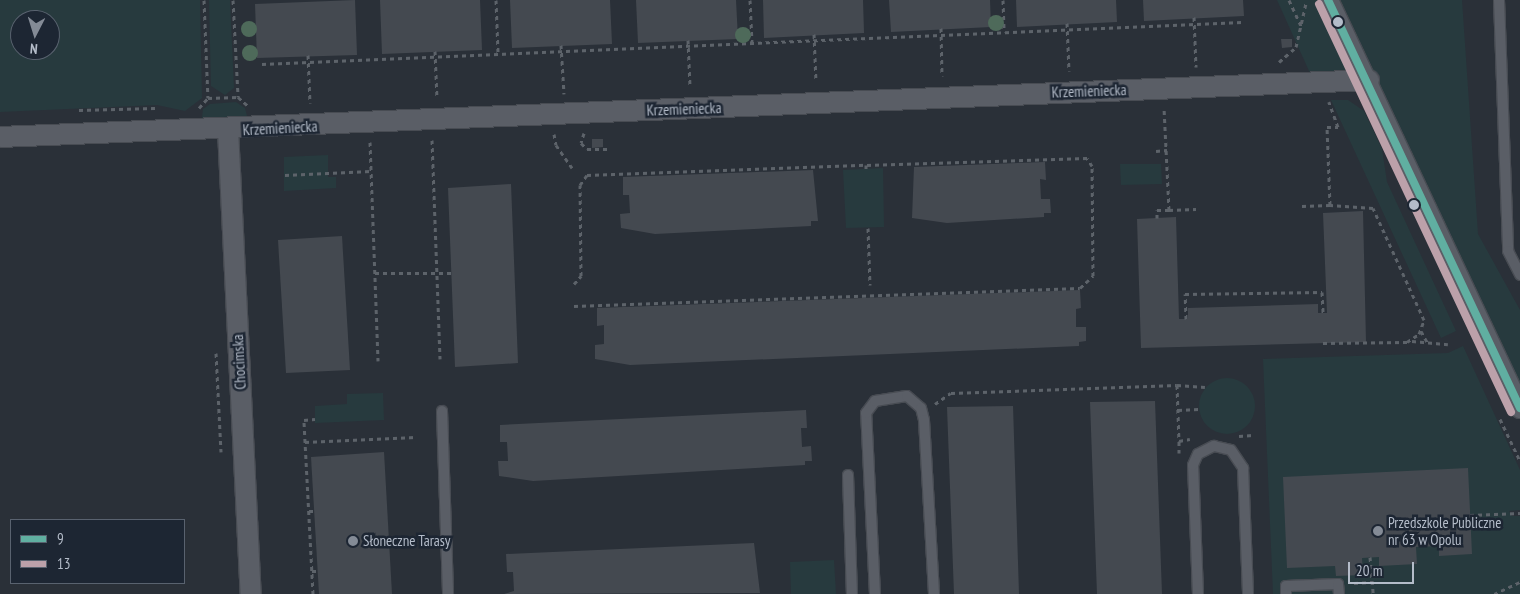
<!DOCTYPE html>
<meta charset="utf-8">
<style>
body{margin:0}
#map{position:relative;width:1520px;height:594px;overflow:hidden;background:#2a3038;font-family:"PT Sans Narrow",sans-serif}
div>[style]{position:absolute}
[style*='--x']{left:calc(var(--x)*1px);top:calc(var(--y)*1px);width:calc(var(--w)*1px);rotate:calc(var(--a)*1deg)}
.green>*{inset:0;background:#273a3e}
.round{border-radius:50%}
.building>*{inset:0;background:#444950}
.path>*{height:3px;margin-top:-1.5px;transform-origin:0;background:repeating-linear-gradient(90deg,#5d636a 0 4px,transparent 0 8px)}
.roads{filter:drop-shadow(1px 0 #484c53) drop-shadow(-1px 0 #484c53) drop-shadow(0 1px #484c53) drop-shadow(0 -1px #484c53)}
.service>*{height:10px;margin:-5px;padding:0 5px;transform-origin:5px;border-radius:5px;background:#5a5e66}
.minor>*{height:20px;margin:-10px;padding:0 10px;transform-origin:10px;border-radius:10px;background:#5a5e66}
.bus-1>*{height:8px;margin:-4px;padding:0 4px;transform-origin:4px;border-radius:4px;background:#60afa1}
.bus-2>*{height:8px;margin:-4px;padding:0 4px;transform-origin:4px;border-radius:4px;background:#bca1aa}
.trees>*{width:16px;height:16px;margin:-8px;border-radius:50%;background:#4e6a5a}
.dots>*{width:14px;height:14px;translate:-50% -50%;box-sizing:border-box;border:2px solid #1d2633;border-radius:50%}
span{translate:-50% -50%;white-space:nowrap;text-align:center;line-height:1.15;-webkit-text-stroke:5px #1d2633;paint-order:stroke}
.street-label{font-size:15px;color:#b4bcc9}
.poi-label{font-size:15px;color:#b4bcc9}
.left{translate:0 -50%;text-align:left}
.legend{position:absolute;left:10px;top:519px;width:175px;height:65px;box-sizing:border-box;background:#1d2633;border:1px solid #59626f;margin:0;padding:6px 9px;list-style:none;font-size:15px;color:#b4bcc9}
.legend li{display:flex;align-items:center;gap:10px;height:25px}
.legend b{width:25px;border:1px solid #59626f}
.north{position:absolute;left:10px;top:10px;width:50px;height:50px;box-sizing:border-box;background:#1d2633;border:1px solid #59626f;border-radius:50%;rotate:185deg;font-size:14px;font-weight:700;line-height:20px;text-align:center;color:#b4bcc9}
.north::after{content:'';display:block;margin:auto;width:18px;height:22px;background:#848b96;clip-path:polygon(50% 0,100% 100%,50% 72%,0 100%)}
.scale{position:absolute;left:1348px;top:562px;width:66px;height:22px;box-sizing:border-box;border:2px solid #b4bcc9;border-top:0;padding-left:6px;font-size:15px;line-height:18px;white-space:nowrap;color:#b4bcc9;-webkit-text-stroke:4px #1d2633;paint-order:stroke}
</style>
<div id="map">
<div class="green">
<div style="clip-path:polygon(evenodd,0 0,200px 0,202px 98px,185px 111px,157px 105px,0 112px,0 0,20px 20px,50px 20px,50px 50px,20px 50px,20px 20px)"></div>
<div style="clip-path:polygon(209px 0,230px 0,234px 88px,225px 95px,211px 86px)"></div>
<div style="clip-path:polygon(1277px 0,1324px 0,1359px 74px,1314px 82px)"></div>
<div style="clip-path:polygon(1328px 0,1462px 0,1478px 234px,1520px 310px,1520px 408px)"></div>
<div style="clip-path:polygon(1331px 100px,1348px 100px,1364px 111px,1382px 149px,1387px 182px,1456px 331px,1441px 338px)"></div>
<div style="clip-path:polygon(236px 102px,245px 108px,247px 116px,202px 118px,203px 109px,210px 104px)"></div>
<div style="clip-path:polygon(328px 155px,328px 177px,336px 177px,336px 188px,284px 191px,284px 157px)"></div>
<div style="clip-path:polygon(1120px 164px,1161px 164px,1162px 184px,1121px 185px)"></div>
<div style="clip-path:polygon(883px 168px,884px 227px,846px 228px,843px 170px)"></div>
<div style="clip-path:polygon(1463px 346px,1520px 470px,1520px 510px,1509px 511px,1512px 516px,1520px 516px,1520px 594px,1273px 594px,1263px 359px,1448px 353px)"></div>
<div class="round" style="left:1199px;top:378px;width:56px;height:56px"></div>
<div style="clip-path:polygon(383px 393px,384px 420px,315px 423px,315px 406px,347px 404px,347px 394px)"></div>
<div style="clip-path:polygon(834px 560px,836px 594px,791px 594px,790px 562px)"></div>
</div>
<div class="building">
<div style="clip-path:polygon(355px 0,357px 55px,257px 58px,255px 4px)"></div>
<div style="clip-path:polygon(380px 0,480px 0,482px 50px,382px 54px)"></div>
<div style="clip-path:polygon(510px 0,610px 0,612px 44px,512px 48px)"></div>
<div style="clip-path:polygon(636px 0,736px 0,738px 39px,638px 43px)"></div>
<div style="clip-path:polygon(763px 0,863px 0,864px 33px,764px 38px)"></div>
<div style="clip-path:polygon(889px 0,990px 0,991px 27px,891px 32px)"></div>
<div style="clip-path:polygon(1016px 0,1116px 0,1117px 22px,1017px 27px)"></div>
<div style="clip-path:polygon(1143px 0,1243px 0,1244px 16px,1144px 21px)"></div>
<div style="clip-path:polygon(1281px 39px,1292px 39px,1292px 47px,1282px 48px)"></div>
<div style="clip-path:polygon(592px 139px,603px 139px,603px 147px,592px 148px)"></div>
<div style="clip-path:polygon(1045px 162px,1046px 180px,1040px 179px,1041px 199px,1050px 199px,1051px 213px,1044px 213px,1044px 217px,947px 223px,912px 218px,914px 167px)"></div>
<div style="clip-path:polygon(813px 170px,818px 221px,811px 221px,811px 226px,655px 234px,621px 228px,620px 214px,630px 213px,629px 195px,623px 195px,623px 177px)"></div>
<div style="clip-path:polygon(511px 184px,518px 363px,455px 367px,448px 188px)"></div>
<div style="clip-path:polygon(1363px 211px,1366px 342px,1141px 348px,1137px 219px,1176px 217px,1179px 319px,1188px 319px,1188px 308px,1318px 304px,1318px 313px,1327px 313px,1323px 213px)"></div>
<div style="clip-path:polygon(342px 236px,350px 370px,286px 373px,278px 240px)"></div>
<div style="clip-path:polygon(1080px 290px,1081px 308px,1076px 309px,1076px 327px,1086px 327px,1086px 341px,1079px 342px,1079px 346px,630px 365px,595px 359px,595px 345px,604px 344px,604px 325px,597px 326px,597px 308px)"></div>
<div style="clip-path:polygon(1155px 401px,1162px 594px,1097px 594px,1090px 402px)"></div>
<div style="clip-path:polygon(1013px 406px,1019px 594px,954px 594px,947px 407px)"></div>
<div style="clip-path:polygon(806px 410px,807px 428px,801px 428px,802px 447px,811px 446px,812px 461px,805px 461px,805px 465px,533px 481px,499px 476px,498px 461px,508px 461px,507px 442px,500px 442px,500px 425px)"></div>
<div style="clip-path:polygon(384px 452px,392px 594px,319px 594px,311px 457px)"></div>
<div style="clip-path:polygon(1468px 468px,1472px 554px,1439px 556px,1439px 546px,1416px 547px,1417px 564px,1379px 566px,1379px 557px,1362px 558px,1363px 575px,1336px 576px,1335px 566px,1287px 568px,1283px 477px)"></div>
<div style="clip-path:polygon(754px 543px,760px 593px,504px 594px,514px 591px,513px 572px,507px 572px,506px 554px)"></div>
</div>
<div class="path">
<div style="--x:204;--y:0;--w:98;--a:87.7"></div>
<div style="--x:233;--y:0;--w:97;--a:87"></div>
<div style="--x:496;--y:0;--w:53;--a:87.8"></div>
<div style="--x:750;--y:0;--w:43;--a:87.3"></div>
<div style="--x:1003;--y:0;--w:32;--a:88"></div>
<div style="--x:1289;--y:0;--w:29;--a:65"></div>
<div style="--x:1194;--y:17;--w:50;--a:87.7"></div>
<div style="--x:1067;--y:23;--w:48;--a:87.6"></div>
<div style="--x:941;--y:28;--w:48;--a:88.8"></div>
<div style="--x:814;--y:34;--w:47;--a:87.6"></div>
<div style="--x:688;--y:40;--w:46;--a:87.5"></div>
<div style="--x:561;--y:45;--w:49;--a:86.5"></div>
<div style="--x:435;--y:51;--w:47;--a:87.6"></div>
<div style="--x:308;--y:55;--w:48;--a:87.6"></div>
<div style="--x:1279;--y:62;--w:23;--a:-41"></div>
<div style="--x:1296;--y:47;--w:45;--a:-77.2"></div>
<div style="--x:262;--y:64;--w:981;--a:-2.45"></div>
<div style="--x:199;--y:108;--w:13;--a:-48"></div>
<div style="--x:208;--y:98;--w:30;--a:-2"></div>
<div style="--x:238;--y:97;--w:13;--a:42"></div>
<div style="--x:79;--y:110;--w:76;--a:-1.5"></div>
<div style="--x:584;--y:133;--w:10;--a:107"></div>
<div style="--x:581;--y:143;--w:8;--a:45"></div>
<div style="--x:587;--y:149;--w:22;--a:0"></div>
<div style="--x:554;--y:134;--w:11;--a:80"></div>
<div style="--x:556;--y:145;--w:28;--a:55"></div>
<div style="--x:432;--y:140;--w:219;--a:87.9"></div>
<div style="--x:370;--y:142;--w:219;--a:87.9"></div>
<div style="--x:1156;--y:151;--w:11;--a:-5"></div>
<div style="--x:285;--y:175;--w:86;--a:-2.7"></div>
<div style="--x:1302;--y:206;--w:28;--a:-2"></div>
<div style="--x:1330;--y:205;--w:78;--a:-92.2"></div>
<div style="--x:1327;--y:127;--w:11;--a:0"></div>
<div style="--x:1338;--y:127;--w:27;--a:-110"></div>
<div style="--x:1169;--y:210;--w:27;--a:-2"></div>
<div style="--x:1157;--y:218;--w:8;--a:-90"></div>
<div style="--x:1157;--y:210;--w:12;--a:0"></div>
<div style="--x:1169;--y:210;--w:101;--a:-92.8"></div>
<div style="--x:868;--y:228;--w:57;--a:88"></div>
<div style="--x:375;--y:273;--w:76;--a:0"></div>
<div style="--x:574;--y:284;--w:11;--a:-49"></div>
<div style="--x:581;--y:276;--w:91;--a:-90.6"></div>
<div style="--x:580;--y:185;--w:12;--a:-55"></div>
<div style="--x:587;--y:175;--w:279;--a:-2.1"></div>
<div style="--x:574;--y:306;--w:506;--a:-2.04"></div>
<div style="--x:1080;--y:288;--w:18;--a:-43"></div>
<div style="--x:1093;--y:276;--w:110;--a:-90.5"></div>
<div style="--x:1092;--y:166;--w:9;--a:-122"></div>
<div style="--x:1087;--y:158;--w:221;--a:178.2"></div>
<div style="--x:866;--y:165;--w:4;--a:90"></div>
<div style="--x:1186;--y:319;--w:25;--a:-92"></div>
<div style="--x:1185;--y:294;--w:137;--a:-0.8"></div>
<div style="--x:1322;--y:292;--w:21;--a:87"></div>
<div style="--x:1421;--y:331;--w:13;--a:61"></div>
<div style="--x:1412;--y:341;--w:36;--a:5"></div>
<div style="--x:1323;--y:343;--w:84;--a:-0.7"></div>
<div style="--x:1407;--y:342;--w:14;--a:-34"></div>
<div style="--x:1419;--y:334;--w:15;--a:-70"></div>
<div style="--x:1424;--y:320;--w:123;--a:-114.5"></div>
<div style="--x:1373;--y:208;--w:43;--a:-176"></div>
<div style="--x:216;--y:353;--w:99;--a:87.1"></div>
<div style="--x:1177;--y:385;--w:28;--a:4"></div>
<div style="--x:935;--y:404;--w:19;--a:-35"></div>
<div style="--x:951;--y:393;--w:226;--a:-2"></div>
<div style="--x:1177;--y:385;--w:56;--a:88"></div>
<div style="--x:1178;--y:410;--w:21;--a:-3"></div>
<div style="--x:1500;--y:419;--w:47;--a:64.5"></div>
<div style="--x:1239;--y:436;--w:14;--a:-4"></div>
<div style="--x:305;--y:442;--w:111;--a:-2.6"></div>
<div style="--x:1179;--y:453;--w:12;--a:-90"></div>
<div style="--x:1179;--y:441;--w:11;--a:-10"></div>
<div style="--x:309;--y:511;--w:5;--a:0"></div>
<div style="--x:1470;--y:515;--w:50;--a:-2.3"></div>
<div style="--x:1370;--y:557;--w:37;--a:85"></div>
<div style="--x:312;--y:571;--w:5;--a:0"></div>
<div style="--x:1354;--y:583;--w:18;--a:-3"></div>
<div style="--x:313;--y:594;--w:174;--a:-93"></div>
<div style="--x:304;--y:420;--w:11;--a:-5"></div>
<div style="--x:1494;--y:594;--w:29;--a:-25"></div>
</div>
<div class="roads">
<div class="service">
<div style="--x:1499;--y:0;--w:251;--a:87.9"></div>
<div style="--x:1508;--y:251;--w:27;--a:63"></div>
<div style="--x:442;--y:411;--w:183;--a:88.1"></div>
<div style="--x:848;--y:475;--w:119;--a:88.1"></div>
<div style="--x:875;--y:594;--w:181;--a:-92.8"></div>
<div style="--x:866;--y:413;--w:15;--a:-53"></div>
<div style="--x:875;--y:401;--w:32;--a:-9"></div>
<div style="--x:907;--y:396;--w:18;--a:41"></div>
<div style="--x:921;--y:408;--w:12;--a:76"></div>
<div style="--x:924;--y:420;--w:174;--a:86.7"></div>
<div style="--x:1198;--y:594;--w:129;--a:-92.2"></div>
<div style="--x:1193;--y:465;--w:12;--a:-66"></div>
<div style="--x:1198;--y:454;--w:18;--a:-27"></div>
<div style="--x:1214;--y:446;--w:17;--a:13"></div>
<div style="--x:1231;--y:450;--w:22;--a:56"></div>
<div style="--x:1243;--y:468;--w:126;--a:87.7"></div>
<div style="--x:1286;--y:594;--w:8;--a:-90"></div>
<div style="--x:1286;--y:586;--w:52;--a:-2.2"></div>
<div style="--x:1338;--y:584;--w:10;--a:84"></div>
</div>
<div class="minor">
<div style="--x:1328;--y:0;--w:451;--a:64.8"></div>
<div style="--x:228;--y:130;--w:465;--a:87.2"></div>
<div style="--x:0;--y:137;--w:1370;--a:-2.38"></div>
</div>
</div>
<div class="bus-1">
<div style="--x:1328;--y:0;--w:451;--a:64.8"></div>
</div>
<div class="bus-2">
<div style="--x:1319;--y:4;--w:451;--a:64.8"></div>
</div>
<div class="trees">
<div style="left:996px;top:23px"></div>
<div style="left:249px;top:29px"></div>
<div style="left:743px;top:35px"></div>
<div style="left:250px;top:53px"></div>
</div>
<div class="dots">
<div style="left:1338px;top:22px;background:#b4bcc9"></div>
<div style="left:1414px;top:205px;background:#b4bcc9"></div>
<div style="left:1378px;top:531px;background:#848b96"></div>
<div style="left:353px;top:541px;background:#848b96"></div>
</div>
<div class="street-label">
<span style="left:1089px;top:91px;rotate:-2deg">Krzemieniecka</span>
<span style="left:684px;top:109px;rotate:-2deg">Krzemieniecka</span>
<span style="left:280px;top:128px;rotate:-3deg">Krzemieniecka</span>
<span style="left:239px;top:362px;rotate:-93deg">Chocimska</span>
</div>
<div class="poi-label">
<span class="left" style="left:1388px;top:531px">Przedszkole Publiczne<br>nr 63 w Opolu</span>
<span class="left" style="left:363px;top:541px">Słoneczne Tarasy</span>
</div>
<ul class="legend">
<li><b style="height:6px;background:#60afa1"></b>9</li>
<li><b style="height:6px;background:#bca1aa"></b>13</li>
</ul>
<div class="north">N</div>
<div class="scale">20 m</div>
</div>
